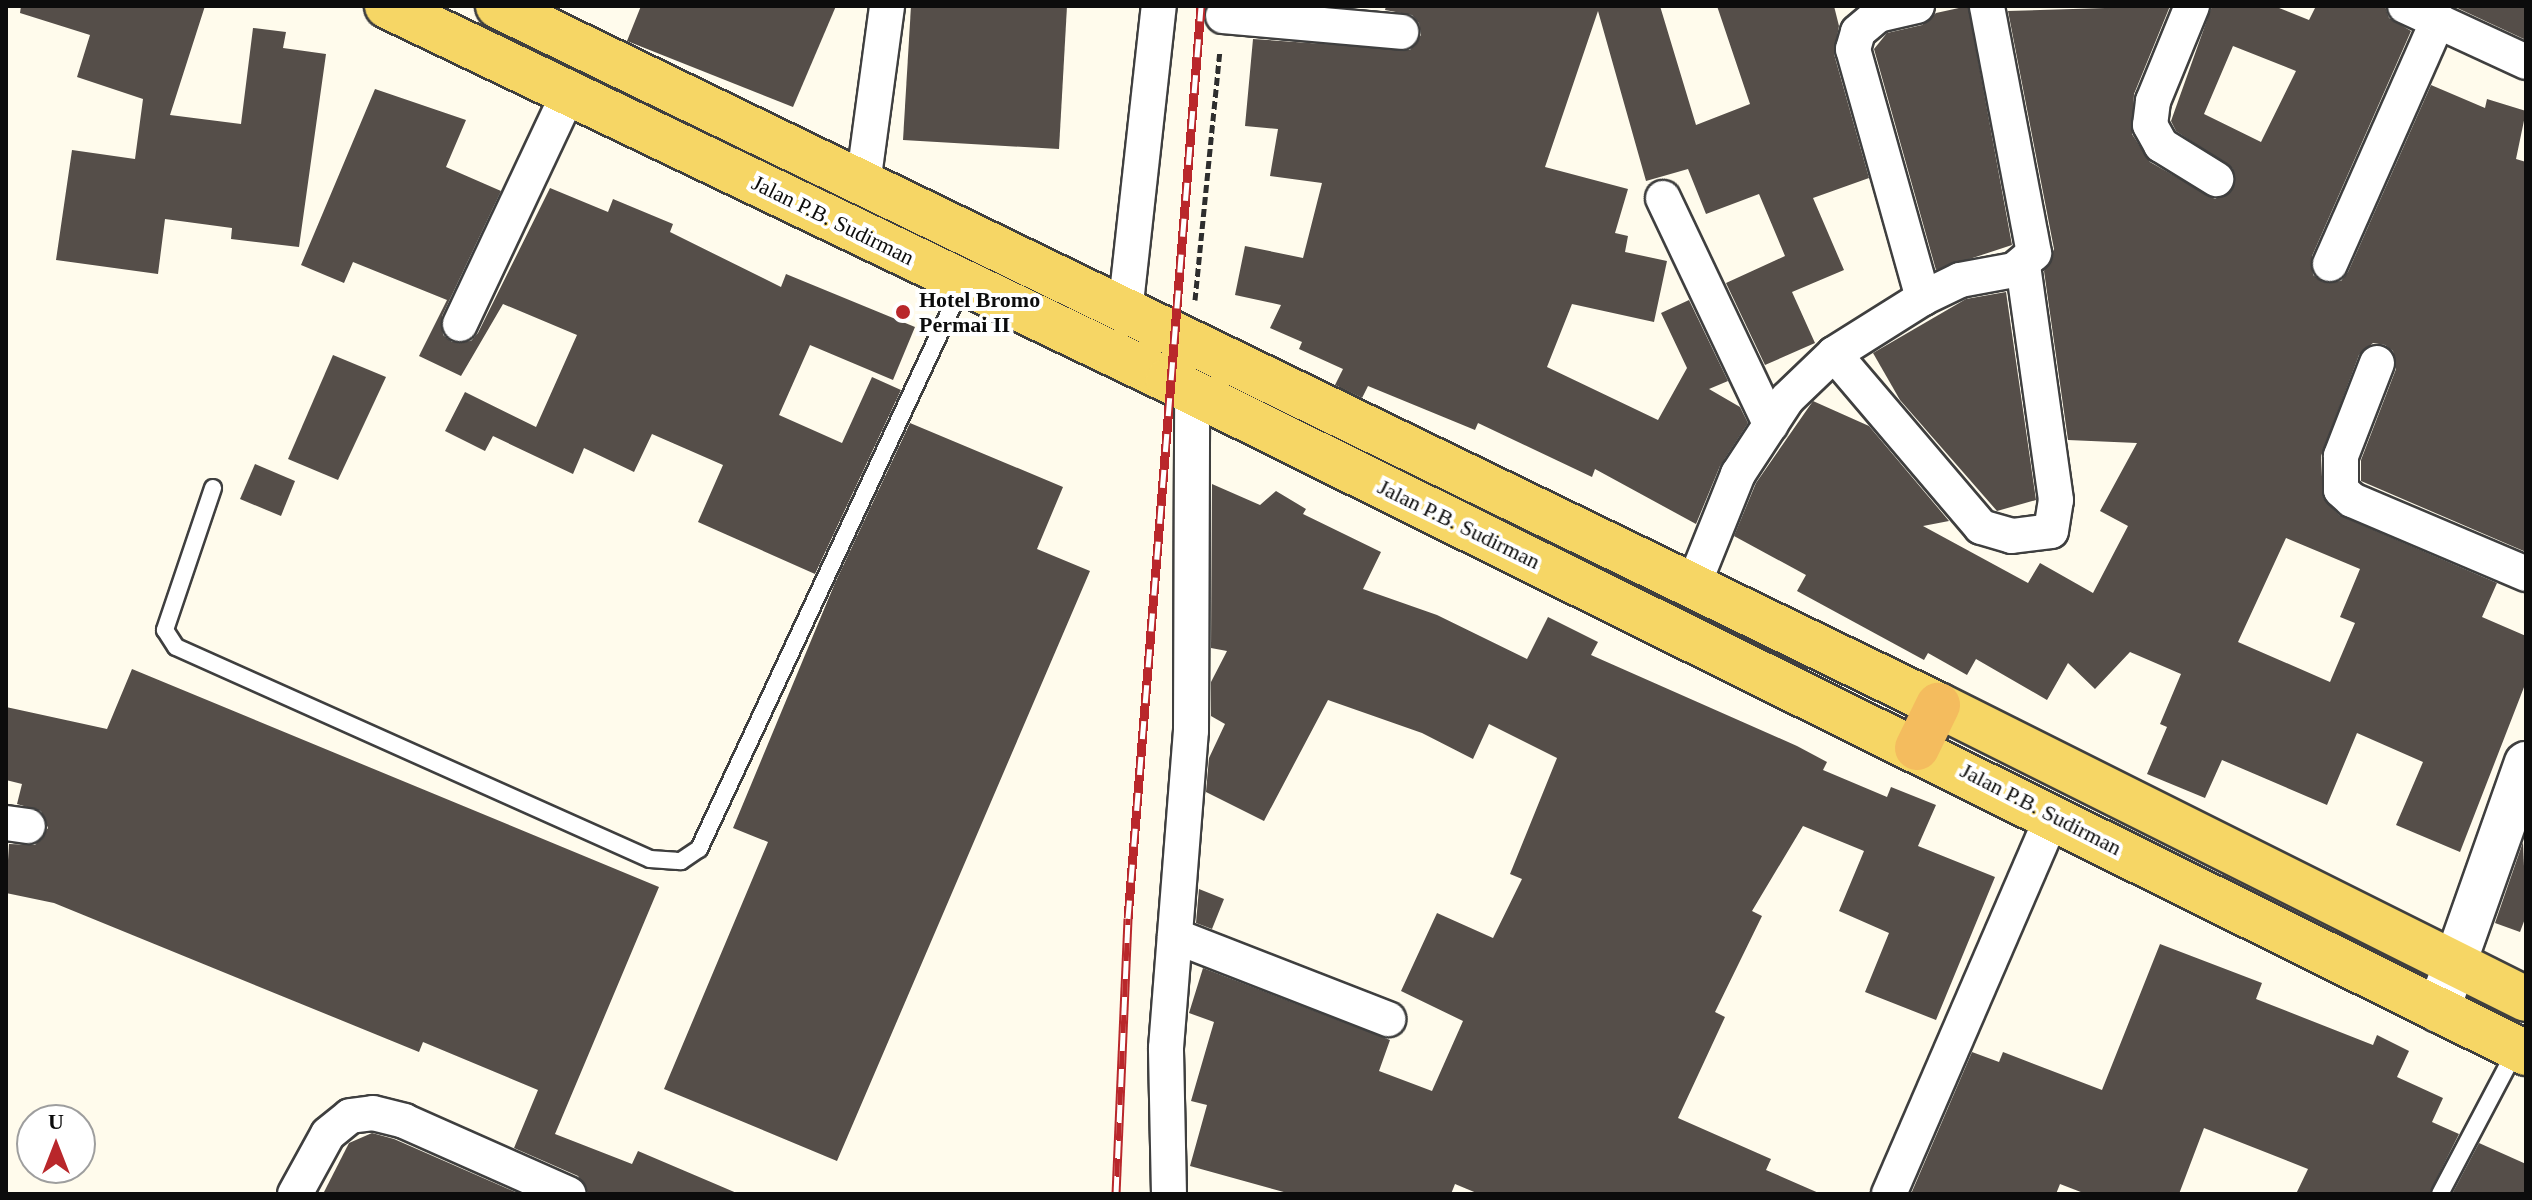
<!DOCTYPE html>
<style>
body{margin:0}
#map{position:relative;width:2532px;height:1200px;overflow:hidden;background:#fffbec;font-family:"Times New Roman",serif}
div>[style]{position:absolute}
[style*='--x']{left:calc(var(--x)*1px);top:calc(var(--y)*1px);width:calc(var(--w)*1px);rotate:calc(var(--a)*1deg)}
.building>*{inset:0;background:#554e49}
.path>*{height:5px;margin-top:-2.5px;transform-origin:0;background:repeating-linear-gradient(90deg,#2e2e2e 0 8px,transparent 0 12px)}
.roads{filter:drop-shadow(2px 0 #3f3f3f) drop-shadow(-2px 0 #3f3f3f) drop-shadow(0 2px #3f3f3f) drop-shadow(0 -2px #3f3f3f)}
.service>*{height:16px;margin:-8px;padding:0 8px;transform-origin:8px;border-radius:8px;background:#fff}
.minor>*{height:34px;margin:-17px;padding:0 17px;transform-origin:17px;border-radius:17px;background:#fff}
.tertiary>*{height:42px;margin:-21px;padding:0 21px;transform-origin:21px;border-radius:21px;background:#fff}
.primary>*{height:44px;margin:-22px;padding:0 22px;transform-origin:22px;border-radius:22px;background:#f6d665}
.trunk>*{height:44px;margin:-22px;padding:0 22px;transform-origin:22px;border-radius:22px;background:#f4bc5e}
.rail>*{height:9px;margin-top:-4.5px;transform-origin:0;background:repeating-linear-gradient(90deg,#fff 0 18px,#b9272b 0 36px);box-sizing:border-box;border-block:2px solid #b9272b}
.dots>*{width:22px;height:22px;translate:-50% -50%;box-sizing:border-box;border:4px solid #fff;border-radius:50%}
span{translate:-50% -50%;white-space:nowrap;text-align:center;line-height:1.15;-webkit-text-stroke:8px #fff;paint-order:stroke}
.street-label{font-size:22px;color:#0c0c0c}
.poi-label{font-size:22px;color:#0c0c0c;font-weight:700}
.left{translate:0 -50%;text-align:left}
.frame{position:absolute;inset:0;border:8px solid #0c0c0c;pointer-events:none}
.north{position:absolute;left:16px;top:1104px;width:80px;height:80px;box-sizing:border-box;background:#fff;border:2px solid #9e9e9e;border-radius:50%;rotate:0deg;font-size:22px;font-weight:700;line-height:32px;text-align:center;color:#0c0c0c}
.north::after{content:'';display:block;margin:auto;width:28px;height:36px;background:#b9272b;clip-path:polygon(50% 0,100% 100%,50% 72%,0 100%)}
</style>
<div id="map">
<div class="building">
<div style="clip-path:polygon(21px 6px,205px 6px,170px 115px,241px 124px,253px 28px,286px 32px,283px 48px,326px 54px,299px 247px,231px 239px,232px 228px,165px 219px,158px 274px,56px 260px,72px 150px,135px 159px,143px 99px,77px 77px,90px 35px,20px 13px)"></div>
<div style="clip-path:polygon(641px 6px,836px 6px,793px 107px,627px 41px)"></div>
<div style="clip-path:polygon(911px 6px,1067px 6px,1059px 149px,903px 140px)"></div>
<div style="clip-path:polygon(1386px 6px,1660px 6px,1696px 125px,1750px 104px,1717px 6px,1834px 6px,1839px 26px,1834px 54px,1869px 178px,1813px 198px,1844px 270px,1792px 292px,1815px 343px,1765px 365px,1726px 283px,1785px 256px,1759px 194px,1706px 214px,1688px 169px,1646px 181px,1598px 11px,1545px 167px,1628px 189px,1615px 233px,1628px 236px,1625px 252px,1667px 261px,1654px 322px,1572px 304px,1547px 367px,1658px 420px,1687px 368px,1661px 313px,1689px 300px,1728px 381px,1709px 389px,1740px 407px,1748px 423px,1720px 466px,1696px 524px,1595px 469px,1592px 477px,1478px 423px,1475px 430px,1368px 386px,1362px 398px,1335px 385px,1343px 369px,1299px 349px,1302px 342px,1270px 328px,1281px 305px,1235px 295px,1245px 246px,1303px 258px,1322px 183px,1270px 176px,1278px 129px,1245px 126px,1253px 39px,1410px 50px,1421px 35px,1419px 23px,1412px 15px,1385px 10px)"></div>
<div style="clip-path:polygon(1968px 6px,2012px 245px,1936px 270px,1874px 49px,1887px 33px,1922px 25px,1936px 13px)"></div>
<div style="clip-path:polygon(evenodd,2170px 6px,2134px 94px,2132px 134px,2150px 162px,2215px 199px,2233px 189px,2233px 169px,2176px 131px,2171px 121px,2212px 6px,2274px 6px,2309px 20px,2316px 6px,2385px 6px,2389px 18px,2411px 31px,2312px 256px,2313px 275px,2323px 282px,2341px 281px,2348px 272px,2431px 85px,2485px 108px,2487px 99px,2526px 111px,2516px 159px,2526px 162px,2526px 552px,2361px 481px,2361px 460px,2396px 369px,2393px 351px,2385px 345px,2373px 343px,2359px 355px,2321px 456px,2323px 498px,2339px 515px,2497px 583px,2482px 617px,2526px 636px,2526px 682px,2460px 852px,2396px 825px,2423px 762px,2357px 733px,2327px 805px,2222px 760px,2205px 798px,2147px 774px,2167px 727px,2160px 724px,2181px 674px,2130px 652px,2095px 689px,2068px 663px,2047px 700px,1976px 659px,1967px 675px,1928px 653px,1924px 660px,1797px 591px,1806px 575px,1734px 536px,1756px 483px,1813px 401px,1869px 426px,1949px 521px,1923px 526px,2028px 583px,2040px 563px,2093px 593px,2128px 526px,2100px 511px,2137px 443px,2068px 440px,2044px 271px,2054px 249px,2008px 11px,2170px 6px,2233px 46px,2296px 71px,2261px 142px,2204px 114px,2233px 46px,2170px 6px,2286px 538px,2360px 569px,2340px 617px,2355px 623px,2330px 682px,2238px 642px,2286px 538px)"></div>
<div style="clip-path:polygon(2453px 6px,2526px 6px,2526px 40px)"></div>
<div style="clip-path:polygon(375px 89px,466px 120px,446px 167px,501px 191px,442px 316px,443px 335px,452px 342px,471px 341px,478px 333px,550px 188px,608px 212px,613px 199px,673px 224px,670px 232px,781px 287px,786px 274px,915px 327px,893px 380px,810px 345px,779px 415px,842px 443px,872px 377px,901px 390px,815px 574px,698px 522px,723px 465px,652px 434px,634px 472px,584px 448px,573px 474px,493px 436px,485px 451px,445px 431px,465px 392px,536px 427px,577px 335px,503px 304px,461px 376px,419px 356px,447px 300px,353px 262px,344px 283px,301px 265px)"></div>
<div style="clip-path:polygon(2006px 292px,2036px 500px,1997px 511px,1900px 400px,1873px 353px,1966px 299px)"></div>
<div style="clip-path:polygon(333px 355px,386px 377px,338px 480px,288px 459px)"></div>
<div style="clip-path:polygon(910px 423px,1063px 487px,1037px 549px,1090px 571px,837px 1161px,664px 1089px,768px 842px,733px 828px,835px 583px)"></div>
<div style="clip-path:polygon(255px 464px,295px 481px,281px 516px,240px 499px)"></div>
<div style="clip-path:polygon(1212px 484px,1260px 505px,1276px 491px,1306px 509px,1303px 514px,1381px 552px,1363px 589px,1437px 615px,1527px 659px,1548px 617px,1598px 642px,1591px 655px,1797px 746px,1827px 762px,1823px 770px,1887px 797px,1891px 787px,1936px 805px,1918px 846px,1995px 877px,1936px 1020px,1865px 992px,1889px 933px,1839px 911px,1864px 851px,1803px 826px,1752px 911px,1762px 916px,1715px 1012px,1725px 1017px,1678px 1118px,1771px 1159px,1766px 1170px,1821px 1194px,1479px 1194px,1455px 1184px,1451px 1194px,1291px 1194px,1190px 1166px,1207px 1105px,1191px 1101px,1214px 1022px,1189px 1013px,1203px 968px,1390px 1040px,1379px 1071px,1432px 1091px,1463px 1021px,1401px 991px,1437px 913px,1493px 938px,1522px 879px,1510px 874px,1557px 758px,1489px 724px,1473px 759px,1422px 733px,1328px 700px,1264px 821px,1206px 792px,1209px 758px,1225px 724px,1211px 716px,1211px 682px,1227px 651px,1211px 648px)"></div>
<div style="clip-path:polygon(132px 669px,659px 887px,555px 1134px,632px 1164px,638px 1151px,739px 1194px,589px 1194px,578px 1176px,514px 1148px,538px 1090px,423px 1042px,419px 1052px,54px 903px,6px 893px,9px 844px,35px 845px,48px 828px,41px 811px,17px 804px,22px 784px,6px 780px,6px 707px,107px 729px)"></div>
<div style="clip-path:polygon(2523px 842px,2526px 916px,2520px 932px,2495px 923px)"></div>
<div style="clip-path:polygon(1199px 889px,1224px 899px,1212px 929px,1196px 923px)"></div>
<div style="clip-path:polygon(2160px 944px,2262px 983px,2256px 999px,2373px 1045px,2377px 1035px,2409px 1051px,2397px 1077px,2443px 1098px,2432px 1122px,2459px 1134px,2429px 1194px,2296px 1194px,2308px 1169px,2204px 1128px,2179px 1194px,2086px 1194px,2060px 1184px,2056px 1194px,1911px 1194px,1972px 1052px,1999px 1062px,2003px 1052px,2102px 1090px)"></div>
<div style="clip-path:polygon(372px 1133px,394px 1139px,520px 1194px,323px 1194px,349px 1143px)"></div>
<div style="clip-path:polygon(2479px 1143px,2526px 1164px,2526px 1194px,2452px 1194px)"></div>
</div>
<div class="path">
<div style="--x:1195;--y:300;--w:250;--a:-84.3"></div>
</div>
<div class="roads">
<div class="service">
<div style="--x:213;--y:488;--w:150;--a:108.7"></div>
<div style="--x:165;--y:630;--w:20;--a:57"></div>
<div style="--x:176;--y:647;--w:519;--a:24.1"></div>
<div style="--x:650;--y:859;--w:31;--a:4"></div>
<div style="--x:681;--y:861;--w:22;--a:-34"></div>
<div style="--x:699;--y:849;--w:625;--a:-64.99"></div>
<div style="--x:2440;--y:1194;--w:163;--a:-62.2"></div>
</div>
<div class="minor">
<div style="--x:1917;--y:6;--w:40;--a:167"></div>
<div style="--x:1878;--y:15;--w:26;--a:140"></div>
<div style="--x:1858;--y:32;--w:18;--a:106"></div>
<div style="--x:1853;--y:49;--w:259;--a:74.3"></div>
<div style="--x:2192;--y:6;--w:103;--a:112.3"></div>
<div style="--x:2153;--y:101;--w:24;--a:97"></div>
<div style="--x:2150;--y:125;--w:23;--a:61"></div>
<div style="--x:2161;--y:145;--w:65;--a:31.7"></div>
<div style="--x:2405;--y:6;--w:133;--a:24.8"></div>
<div style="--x:1223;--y:16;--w:179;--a:5.1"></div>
<div style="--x:863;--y:184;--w:180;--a:-82.3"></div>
<div style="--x:1663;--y:198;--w:251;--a:64.6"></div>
<div style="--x:2330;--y:264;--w:267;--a:-66.1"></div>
<div style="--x:1125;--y:312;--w:308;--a:-83.7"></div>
<div style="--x:460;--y:324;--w:256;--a:-64.8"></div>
<div style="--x:1834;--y:354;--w:227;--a:49.6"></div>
<div style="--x:1981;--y:527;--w:32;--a:16"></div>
<div style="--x:2012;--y:536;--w:39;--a:-7"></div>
<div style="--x:2051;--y:531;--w:31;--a:-81"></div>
<div style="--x:2056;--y:500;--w:236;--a:-98"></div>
<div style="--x:2377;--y:363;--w:100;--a:111.2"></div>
<div style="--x:2341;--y:456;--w:34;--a:90"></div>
<div style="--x:2341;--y:490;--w:15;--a:42"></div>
<div style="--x:2352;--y:500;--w:189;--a:23"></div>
<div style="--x:1693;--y:586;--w:121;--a:-68.1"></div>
<div style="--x:1738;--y:474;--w:90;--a:-56.8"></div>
<div style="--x:1787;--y:399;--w:65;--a:-43.8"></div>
<div style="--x:1834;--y:354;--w:105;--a:-32.2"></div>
<div style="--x:1923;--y:298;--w:41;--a:-25.9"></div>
<div style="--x:1960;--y:280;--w:55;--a:-10.5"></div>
<div style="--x:2014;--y:270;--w:26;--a:-40"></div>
<div style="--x:2034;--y:253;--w:251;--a:-100.8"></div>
<div style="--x:6;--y:823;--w:22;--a:8"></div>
<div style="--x:1175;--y:936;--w:229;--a:21.3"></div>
<div style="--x:295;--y:1194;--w:68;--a:-61.2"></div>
<div style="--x:328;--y:1134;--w:28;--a:-39"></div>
<div style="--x:350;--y:1116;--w:23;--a:-7"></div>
<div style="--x:373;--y:1113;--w:32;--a:14"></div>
<div style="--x:404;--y:1121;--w:180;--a:23.9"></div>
<div style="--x:1169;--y:1194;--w:146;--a:-91.2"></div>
<div style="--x:1166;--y:1048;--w:318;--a:-85.5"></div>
<div style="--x:1191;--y:731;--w:337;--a:-89.8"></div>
<div style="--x:1889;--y:1194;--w:413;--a:-66.6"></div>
</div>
<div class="tertiary">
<div style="--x:2438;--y:1011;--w:263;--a:-70.5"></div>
</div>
<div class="primary">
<div style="--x:387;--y:6;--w:866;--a:25.59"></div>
<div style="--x:1168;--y:380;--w:1516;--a:26.36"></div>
<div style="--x:498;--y:6;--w:1601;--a:25.89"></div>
<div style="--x:1938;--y:705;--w:657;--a:26.57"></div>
</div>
<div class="trunk">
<div style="--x:1917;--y:748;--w:48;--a:-64"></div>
</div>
</div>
<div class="rail">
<div style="--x:1116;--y:1194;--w:276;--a:-87.5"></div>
<div style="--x:1128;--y:918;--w:915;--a:-85.42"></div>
</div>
<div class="dots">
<div style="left:903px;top:312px;background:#b9272b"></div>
</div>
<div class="street-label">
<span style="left:833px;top:220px;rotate:26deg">Jalan P.B. Sudirman</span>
<span style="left:1459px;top:524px;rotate:26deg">Jalan P.B. Sudirman</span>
<span style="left:2041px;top:809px;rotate:27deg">Jalan P.B. Sudirman</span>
</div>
<div class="poi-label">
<span class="left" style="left:919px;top:312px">Hotel Bromo<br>Permai II</span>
</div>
<div class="frame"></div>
<div class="north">U</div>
</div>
